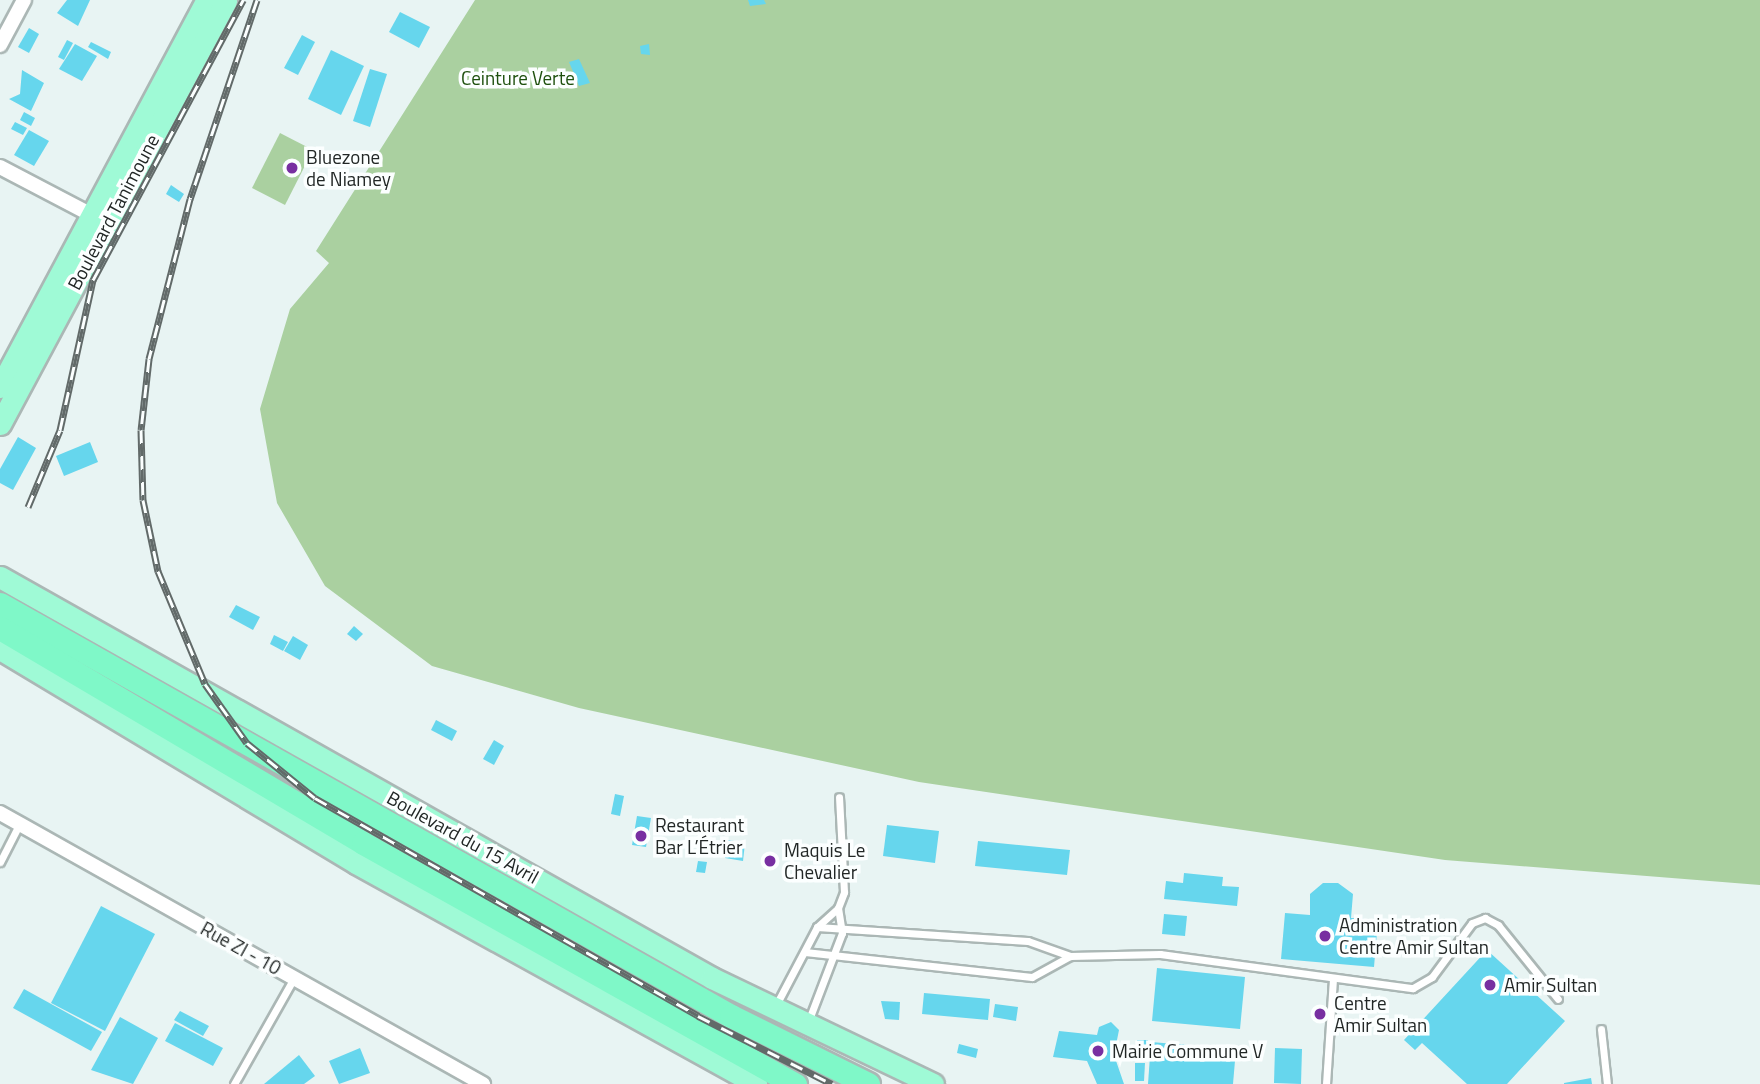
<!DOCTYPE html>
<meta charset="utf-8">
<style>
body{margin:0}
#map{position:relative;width:1760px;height:1084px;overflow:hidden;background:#e8f4f3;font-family:"Titillium Web",sans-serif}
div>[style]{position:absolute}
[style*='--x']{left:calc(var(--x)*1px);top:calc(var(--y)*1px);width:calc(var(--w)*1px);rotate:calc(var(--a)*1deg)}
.green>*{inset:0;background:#aad0a0}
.building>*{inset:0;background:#66d6ed}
.roads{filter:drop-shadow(2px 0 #abb7b5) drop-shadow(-2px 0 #abb7b5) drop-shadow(0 2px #abb7b5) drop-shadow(0 -2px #abb7b5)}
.service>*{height:7px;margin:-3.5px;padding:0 3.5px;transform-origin:3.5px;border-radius:3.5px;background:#fff}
.minor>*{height:14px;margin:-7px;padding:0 7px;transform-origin:7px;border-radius:7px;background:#fff}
.primary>*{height:21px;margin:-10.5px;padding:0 10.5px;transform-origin:10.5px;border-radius:10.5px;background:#9ffad6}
.trunk>*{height:23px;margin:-11.5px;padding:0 11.5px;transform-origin:11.5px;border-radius:11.5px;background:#7ff8c8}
.rail>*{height:7px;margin-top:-3.5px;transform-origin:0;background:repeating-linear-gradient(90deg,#fcffff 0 13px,#626a69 0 26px);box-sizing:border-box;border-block:2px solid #626a69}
.dots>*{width:19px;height:19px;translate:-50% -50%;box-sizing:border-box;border:4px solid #fcffff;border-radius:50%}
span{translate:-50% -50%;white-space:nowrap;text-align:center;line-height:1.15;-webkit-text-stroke:7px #fcffff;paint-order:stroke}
.park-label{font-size:19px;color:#1e500e}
.poi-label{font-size:19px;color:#222726}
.left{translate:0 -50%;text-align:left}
.street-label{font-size:19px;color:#222726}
</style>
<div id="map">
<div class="green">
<div style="clip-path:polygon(475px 0,1760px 0,1760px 885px,1445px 860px,919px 782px,579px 708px,432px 666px,325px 586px,277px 503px,260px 409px,290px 309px,329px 263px,316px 251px)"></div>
<div style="clip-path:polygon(280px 133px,313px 150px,285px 205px,252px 188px)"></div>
</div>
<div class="building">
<div style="clip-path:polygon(67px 0,90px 0,78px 26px,57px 13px)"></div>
<div style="clip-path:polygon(748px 0,764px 0,766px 4px,750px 6px)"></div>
<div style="clip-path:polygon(400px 12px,430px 27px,419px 48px,389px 32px)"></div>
<div style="clip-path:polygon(29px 28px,39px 34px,29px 53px,18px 47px)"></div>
<div style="clip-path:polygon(302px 35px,315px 42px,298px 75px,284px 68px)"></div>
<div style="clip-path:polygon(67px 40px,73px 43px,64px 60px,58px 57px)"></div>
<div style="clip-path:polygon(91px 42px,111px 52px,108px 59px,88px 47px)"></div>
<div style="clip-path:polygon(75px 44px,97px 56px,82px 81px,59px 69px)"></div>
<div style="clip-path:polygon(649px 44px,650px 55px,641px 54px,640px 46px)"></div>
<div style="clip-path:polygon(331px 50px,364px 66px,341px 115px,308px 99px)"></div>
<div style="clip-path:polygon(579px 59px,590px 83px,579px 86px,569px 62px)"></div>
<div style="clip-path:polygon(370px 69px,387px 74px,370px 127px,353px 121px)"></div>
<div style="clip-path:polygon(22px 70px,44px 83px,31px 111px,9px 99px,20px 94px)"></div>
<div style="clip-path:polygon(24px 112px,35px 118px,31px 126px,20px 120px)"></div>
<div style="clip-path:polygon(15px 122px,27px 128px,23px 135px,11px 129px)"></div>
<div style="clip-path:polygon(29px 130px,49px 141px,34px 166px,14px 155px)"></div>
<div style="clip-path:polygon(171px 185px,184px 194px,179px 202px,166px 194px)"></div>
<div style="clip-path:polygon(18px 437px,36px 448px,13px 490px,0 483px,0 469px)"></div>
<div style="clip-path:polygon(90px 442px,98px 462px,64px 476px,56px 456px)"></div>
<div style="clip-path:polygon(236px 605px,260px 617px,253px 630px,229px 617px)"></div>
<div style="clip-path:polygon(354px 626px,363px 634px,356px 641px,347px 634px)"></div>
<div style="clip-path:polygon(274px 635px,288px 642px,283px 651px,270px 644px)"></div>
<div style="clip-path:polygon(293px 636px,308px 645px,300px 660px,284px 651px)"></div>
<div style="clip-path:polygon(436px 720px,457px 731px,452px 741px,431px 730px)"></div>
<div style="clip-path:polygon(494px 740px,504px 746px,494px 765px,483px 759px)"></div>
<div style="clip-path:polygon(615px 794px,624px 796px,620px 816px,611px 814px)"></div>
<div style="clip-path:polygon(637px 816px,651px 818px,646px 847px,632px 845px)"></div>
<div style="clip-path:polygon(887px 825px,939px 831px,935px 863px,883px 856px)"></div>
<div style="clip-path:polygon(728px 840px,745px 843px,743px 861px,725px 858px)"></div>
<div style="clip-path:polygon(978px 841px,1070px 850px,1067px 875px,975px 866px)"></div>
<div style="clip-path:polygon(698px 861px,707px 862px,705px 873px,696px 872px)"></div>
<div style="clip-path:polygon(1184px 873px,1223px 877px,1222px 886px,1239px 887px,1237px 906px,1164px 899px,1166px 881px,1183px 883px)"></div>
<div style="clip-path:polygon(1323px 883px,1338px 883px,1353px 894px,1351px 918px,1378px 920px,1374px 967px,1281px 959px,1285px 913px,1310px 915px,1310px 894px)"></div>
<div style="clip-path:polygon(101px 906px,155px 934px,105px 1031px,51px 1003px)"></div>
<div style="clip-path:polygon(1164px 914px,1187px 916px,1185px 936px,1162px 934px)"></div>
<div style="clip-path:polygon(1487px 950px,1565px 1021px,1507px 1084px,1467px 1084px,1422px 1043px,1415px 1050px,1404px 1040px)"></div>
<div style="clip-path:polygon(1157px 968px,1245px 977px,1240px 1029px,1152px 1021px)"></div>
<div style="clip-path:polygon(24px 989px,102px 1032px,91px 1051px,13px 1008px)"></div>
<div style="clip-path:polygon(924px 993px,990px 999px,988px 1020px,922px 1014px)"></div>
<div style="clip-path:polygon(881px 1001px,900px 1002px,899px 1020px,885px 1019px)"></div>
<div style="clip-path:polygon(995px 1004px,1018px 1007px,1016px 1021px,993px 1017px)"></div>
<div style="clip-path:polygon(180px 1011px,209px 1026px,203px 1036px,174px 1020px)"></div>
<div style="clip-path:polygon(120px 1017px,158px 1038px,133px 1084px,91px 1070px)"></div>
<div style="clip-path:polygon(1111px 1022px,1119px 1030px,1114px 1055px,1124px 1084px,1097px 1084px,1087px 1061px,1053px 1057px,1059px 1031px,1097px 1035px,1099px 1027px)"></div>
<div style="clip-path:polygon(175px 1023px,223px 1048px,213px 1066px,165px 1041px)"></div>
<div style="clip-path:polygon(1137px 1040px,1148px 1040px,1147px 1059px,1136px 1059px)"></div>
<div style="clip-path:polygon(1151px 1042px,1236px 1049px,1233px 1084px,1148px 1084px)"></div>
<div style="clip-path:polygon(959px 1044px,978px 1049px,976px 1058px,957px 1053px)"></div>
<div style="clip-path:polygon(360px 1048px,370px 1073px,339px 1084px,329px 1061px)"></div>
<div style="clip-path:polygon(1275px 1048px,1302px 1049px,1301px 1084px,1274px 1083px)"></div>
<div style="clip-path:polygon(299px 1055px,315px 1076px,304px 1084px,264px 1084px)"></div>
<div style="clip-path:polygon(1135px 1063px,1145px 1063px,1144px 1081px,1135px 1081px)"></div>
<div style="clip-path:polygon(1591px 1078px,1592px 1084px,1564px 1084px,1564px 1083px)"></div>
</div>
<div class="roads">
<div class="service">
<div style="--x:0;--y:862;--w:44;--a:-62.9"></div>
<div style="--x:817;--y:927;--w:211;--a:3.8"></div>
<div style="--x:1028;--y:941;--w:45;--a:19.7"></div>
<div style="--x:1070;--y:956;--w:90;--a:-1.3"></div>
<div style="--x:1160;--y:954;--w:255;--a:7.7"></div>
<div style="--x:1413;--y:988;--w:22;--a:-30"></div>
<div style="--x:1432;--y:977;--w:67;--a:-53.5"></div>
<div style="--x:1472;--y:923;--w:14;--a:-21"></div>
<div style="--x:1485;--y:918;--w:15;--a:28"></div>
<div style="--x:1498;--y:925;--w:95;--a:51"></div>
<div style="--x:805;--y:952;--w:228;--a:6.3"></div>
<div style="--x:1032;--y:977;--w:43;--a:-28.9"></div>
<div style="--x:775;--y:1007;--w:90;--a:-62.3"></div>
<div style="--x:817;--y:927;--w:28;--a:-42"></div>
<div style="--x:838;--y:908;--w:17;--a:-69"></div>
<div style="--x:844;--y:892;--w:95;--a:-93"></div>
<div style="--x:808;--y:1022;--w:95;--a:-69.1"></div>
<div style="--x:842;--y:933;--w:25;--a:-99"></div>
<div style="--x:1601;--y:1029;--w:55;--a:83.8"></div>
<div style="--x:234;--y:1084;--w:122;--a:-60.5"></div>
<div style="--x:1326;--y:1084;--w:105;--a:-86.2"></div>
</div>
<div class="minor">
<div style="--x:0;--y:45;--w:51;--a:-61.9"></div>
<div style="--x:0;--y:167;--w:104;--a:27.6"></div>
<div style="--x:0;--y:813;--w:554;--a:29.3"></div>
</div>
<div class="primary">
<div style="--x:0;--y:387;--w:439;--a:-61.9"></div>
<div style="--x:0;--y:424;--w:480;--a:-61.9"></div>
<div style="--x:0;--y:577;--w:817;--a:29.39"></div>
<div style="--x:712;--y:978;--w:245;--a:25.6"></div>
<div style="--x:0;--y:649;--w:415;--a:31"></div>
<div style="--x:356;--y:863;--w:457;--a:28.9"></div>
</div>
<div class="trunk">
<div style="--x:0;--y:604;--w:839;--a:29.41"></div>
<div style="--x:731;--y:1016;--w:153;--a:26.4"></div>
<div style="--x:0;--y:628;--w:422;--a:30.6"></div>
<div style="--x:363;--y:843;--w:495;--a:29.2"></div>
</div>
</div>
<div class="rail">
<div style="--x:257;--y:0;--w:210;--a:108.6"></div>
<div style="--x:190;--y:199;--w:165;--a:104.4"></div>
<div style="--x:149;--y:359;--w:71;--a:96.4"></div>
<div style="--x:141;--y:430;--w:70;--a:88.4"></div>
<div style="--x:143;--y:500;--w:73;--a:78.1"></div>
<div style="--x:158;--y:571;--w:122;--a:67.4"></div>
<div style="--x:205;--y:684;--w:72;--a:54.6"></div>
<div style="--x:247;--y:743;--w:87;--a:39"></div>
<div style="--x:315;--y:798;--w:441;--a:29.6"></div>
<div style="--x:698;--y:1016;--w:150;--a:26.9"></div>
<div style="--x:28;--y:507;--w:83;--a:-67.4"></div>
<div style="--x:60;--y:430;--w:154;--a:-77.6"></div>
<div style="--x:93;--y:280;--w:318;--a:-61.8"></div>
</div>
<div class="dots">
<div style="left:292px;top:168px;background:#782fa1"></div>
<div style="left:641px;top:836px;background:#782fa1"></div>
<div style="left:770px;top:861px;background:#782fa1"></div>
<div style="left:1325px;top:936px;background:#782fa1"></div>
<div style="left:1490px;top:985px;background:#782fa1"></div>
<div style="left:1320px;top:1014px;background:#782fa1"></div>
<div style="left:1098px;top:1051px;background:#782fa1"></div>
</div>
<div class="park-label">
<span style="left:518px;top:78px">Ceinture Verte</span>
</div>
<div class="poi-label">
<span class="left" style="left:306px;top:168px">Bluezone<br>de Niamey</span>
<span class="left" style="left:655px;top:836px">Restaurant<br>Bar L’Étrier</span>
<span class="left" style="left:784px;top:861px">Maquis Le<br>Chevalier</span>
<span class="left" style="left:1339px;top:936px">Administration<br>Centre Amir Sultan</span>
<span class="left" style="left:1504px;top:985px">Amir Sultan</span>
<span class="left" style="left:1334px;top:1014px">Centre<br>Amir Sultan</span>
<span class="left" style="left:1112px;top:1051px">Mairie Commune V</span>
</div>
<div class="street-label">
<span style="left:113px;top:212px;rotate:-62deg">Boulevard Tanimoune</span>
<span style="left:463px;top:837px;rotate:29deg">Boulevard du 15 Avril</span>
<span style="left:241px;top:948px;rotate:29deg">Rue ZI - 10</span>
</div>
</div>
